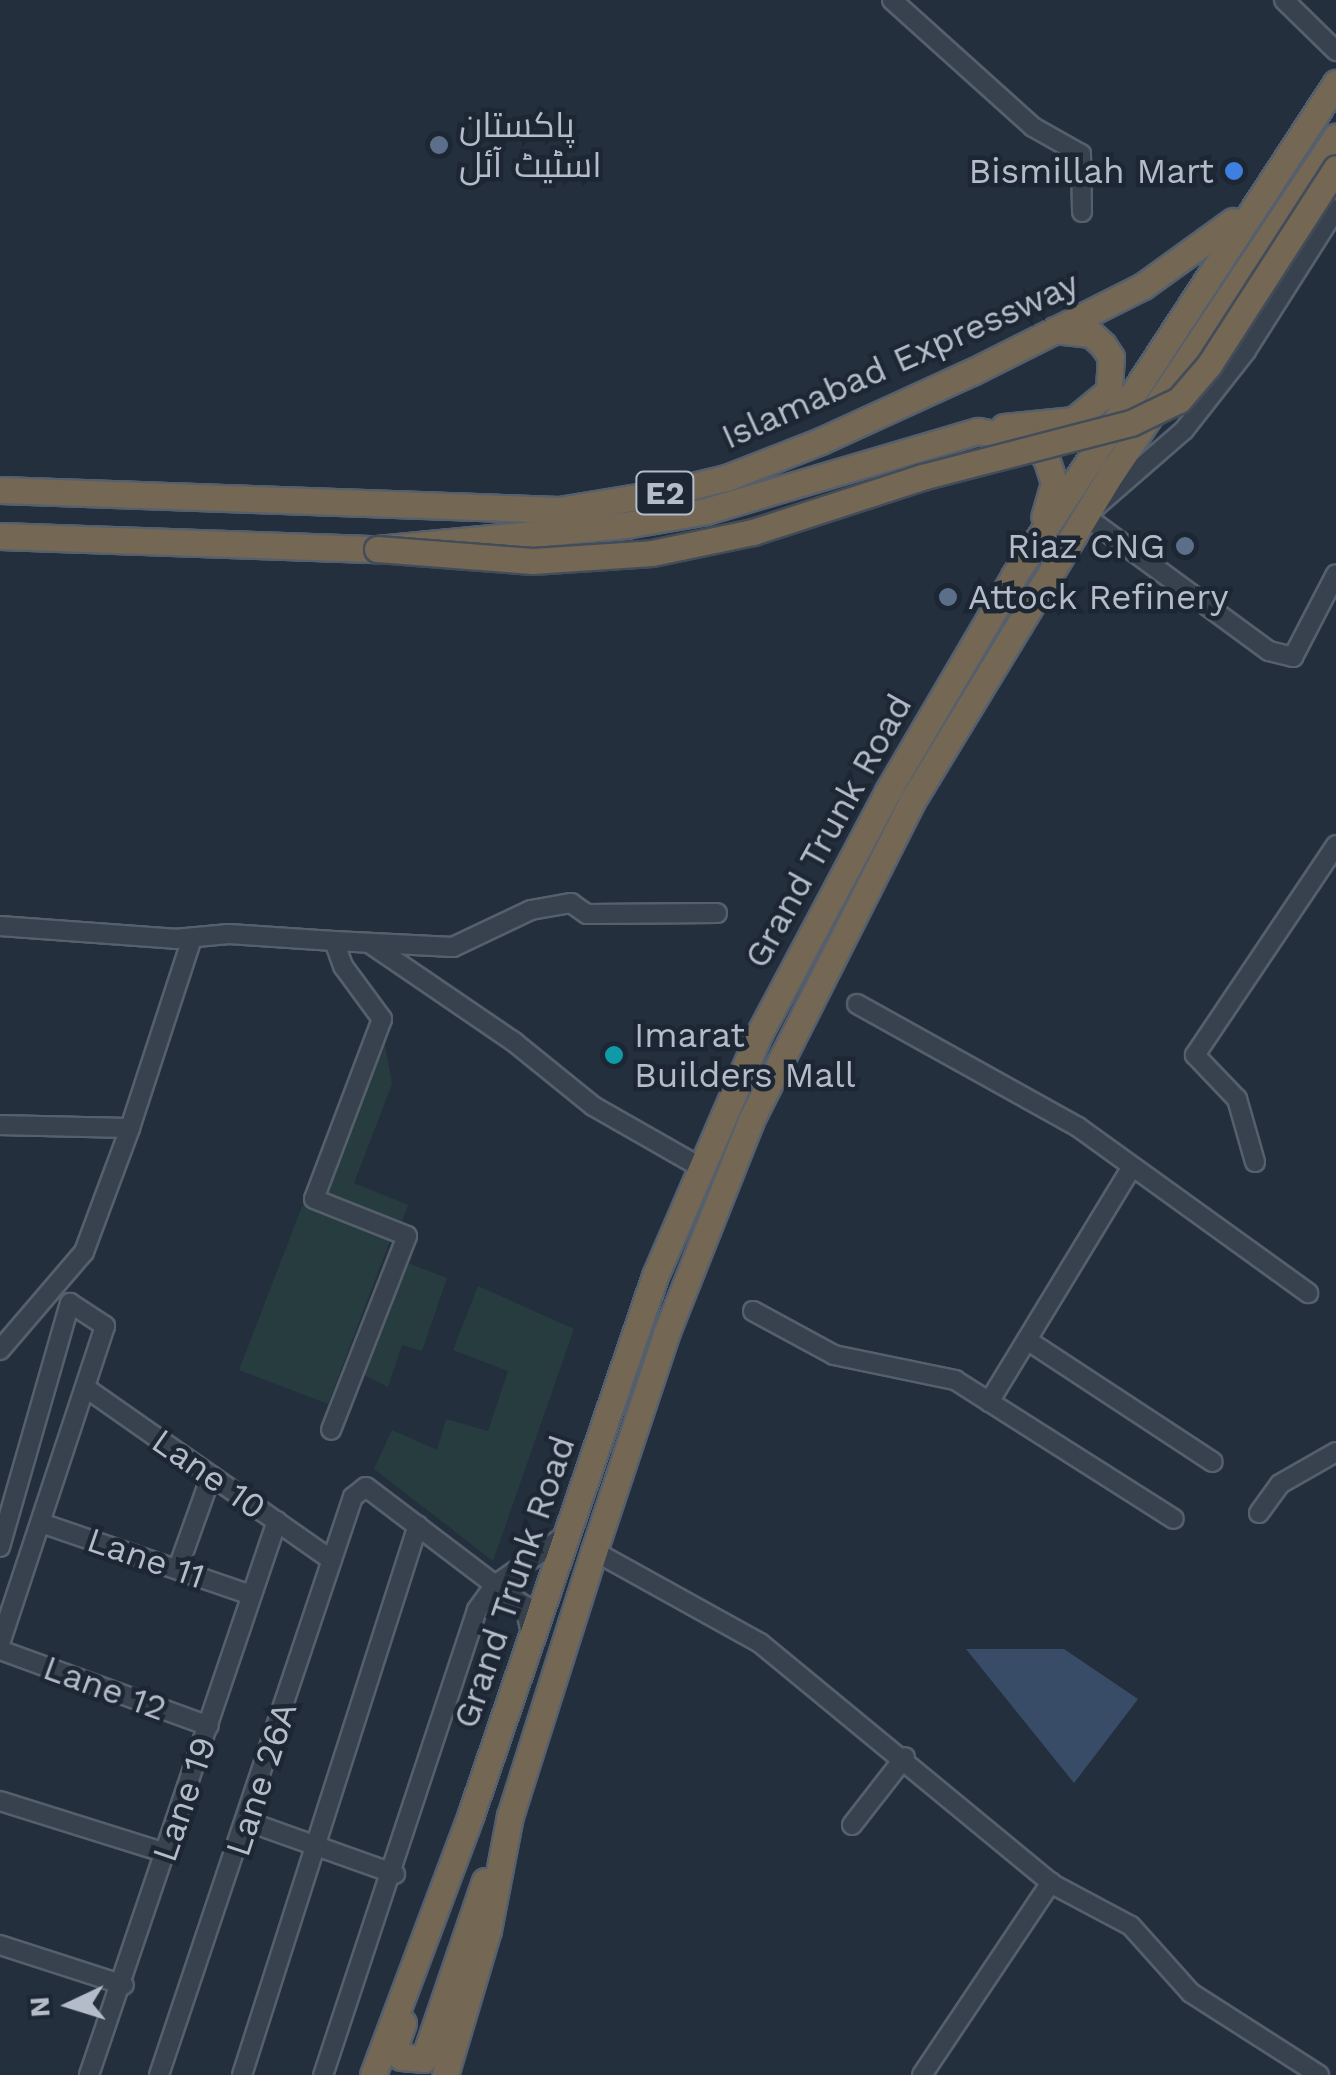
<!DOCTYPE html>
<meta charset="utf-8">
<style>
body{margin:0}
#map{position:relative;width:1336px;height:2075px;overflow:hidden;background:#242f3e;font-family:"Work Sans",Cairo,sans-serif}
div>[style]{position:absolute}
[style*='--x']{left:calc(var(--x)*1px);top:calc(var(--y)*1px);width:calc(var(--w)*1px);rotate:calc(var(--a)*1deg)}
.green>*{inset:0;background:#263c3f}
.water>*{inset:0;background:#394c67}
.roads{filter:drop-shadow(2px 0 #565f6c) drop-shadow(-2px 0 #565f6c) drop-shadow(0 2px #565f6c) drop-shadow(0 -2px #565f6c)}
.minor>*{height:18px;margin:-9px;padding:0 9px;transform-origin:9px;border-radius:9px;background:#38414e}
.highway>*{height:25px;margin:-12.5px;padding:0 12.5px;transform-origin:12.5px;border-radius:12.5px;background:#746855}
.bridges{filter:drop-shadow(2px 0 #434c59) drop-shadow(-2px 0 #434c59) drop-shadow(0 2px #434c59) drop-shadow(0 -2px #434c59)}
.highway-bridge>*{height:25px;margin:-12.5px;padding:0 12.5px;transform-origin:12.5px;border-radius:12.5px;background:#746855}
.dots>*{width:28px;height:28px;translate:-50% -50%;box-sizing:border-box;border:5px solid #1d2633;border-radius:50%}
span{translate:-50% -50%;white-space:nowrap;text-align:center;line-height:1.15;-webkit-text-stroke:9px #1d2633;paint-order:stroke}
.shield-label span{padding:2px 8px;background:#1d2633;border:2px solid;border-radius:8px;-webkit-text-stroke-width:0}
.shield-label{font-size:32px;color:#b4bcc9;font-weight:700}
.poi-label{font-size:35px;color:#b4bcc9}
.left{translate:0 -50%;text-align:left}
.right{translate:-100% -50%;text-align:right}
.street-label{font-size:35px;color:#b4bcc9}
.north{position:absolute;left:20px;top:1955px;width:100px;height:100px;-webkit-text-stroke:8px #1d2633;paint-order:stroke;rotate:266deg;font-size:28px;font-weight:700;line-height:40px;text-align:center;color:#b4bcc9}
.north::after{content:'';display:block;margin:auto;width:35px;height:45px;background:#b4bcc9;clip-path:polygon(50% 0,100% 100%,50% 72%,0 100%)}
</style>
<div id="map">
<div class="green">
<div style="clip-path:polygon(382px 1028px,392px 1084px,354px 1183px,408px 1205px,399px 1229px,320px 1196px)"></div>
<div style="clip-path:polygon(303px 1204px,391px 1238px,328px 1404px,239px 1370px)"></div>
<div style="clip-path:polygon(405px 1262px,447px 1278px,422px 1351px,402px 1345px,388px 1387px,364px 1375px)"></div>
<div style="clip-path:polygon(478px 1286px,574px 1329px,493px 1561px,374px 1469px,392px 1430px,437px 1450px,446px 1419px,488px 1431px,508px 1371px,453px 1350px)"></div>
</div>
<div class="water">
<div style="clip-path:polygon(966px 1649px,1064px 1649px,1138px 1699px,1074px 1783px)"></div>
</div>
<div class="roads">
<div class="minor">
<div style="--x:892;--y:0;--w:190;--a:42"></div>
<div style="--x:1033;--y:127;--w:55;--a:29.4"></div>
<div style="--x:1081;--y:154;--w:58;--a:89"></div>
<div style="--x:1284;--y:0;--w:73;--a:44.4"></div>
<div style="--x:1336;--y:209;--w:168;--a:122.4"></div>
<div style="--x:1246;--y:351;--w:100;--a:128.1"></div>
<div style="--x:1184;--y:430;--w:131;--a:139"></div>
<div style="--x:1085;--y:516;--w:228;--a:36.3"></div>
<div style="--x:1269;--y:651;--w:25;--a:14"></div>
<div style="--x:1293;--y:657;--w:93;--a:-62.6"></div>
<div style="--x:0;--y:926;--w:175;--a:4.2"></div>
<div style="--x:175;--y:939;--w:54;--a:-5.3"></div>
<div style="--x:229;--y:934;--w:105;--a:3.8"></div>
<div style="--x:334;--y:941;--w:27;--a:70"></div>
<div style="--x:343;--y:966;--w:66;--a:53.7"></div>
<div style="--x:382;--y:1019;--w:192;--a:110.7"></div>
<div style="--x:314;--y:1199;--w:100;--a:21.7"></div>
<div style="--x:407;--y:1236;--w:208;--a:111.4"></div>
<div style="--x:334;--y:941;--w:119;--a:2.9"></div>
<div style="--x:453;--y:947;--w:86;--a:-25.4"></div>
<div style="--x:531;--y:910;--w:41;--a:-9.9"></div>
<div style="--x:571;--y:903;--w:19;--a:35"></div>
<div style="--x:587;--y:914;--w:130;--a:-0.4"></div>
<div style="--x:369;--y:943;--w:176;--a:34.3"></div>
<div style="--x:514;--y:1042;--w:102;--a:39"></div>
<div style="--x:593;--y:1106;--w:121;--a:29.7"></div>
<div style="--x:857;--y:1004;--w:253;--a:29.1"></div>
<div style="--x:1078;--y:1127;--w:284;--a:35.8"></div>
<div style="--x:0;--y:1125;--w:130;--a:1.3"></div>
<div style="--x:130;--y:1128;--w:200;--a:-71.9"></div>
<div style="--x:1255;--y:1162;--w:66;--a:-105.9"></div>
<div style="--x:1237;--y:1099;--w:61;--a:-133.7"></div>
<div style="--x:1195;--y:1055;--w:253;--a:-56.1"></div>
<div style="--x:753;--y:1311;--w:92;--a:28.5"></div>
<div style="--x:834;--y:1355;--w:124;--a:11.7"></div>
<div style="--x:955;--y:1380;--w:259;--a:32.4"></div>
<div style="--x:1027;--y:1340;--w:222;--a:33.3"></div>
<div style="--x:0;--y:1350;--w:129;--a:-49.4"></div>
<div style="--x:84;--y:1252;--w:132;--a:-69.6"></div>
<div style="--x:86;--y:1388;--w:300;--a:35"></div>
<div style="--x:989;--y:1402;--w:274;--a:-58.7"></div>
<div style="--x:1259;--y:1513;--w:36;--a:-54"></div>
<div style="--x:1280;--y:1484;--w:64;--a:-29.7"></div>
<div style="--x:41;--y:1523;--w:222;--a:18.9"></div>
<div style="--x:0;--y:1547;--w:254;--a:-74"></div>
<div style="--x:70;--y:1303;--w:42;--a:33.3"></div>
<div style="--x:105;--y:1326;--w:334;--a:108.3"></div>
<div style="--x:594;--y:1551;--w:190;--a:29"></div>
<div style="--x:760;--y:1643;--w:381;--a:39.5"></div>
<div style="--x:1054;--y:1885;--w:87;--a:28"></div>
<div style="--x:1131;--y:1926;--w:90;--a:48.2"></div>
<div style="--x:1191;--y:1993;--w:152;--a:32.6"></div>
<div style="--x:178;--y:1568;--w:98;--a:-70.3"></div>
<div style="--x:531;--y:1634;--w:29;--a:-102"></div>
<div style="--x:525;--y:1606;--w:37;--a:-145"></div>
<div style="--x:495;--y:1585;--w:88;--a:-35.3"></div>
<div style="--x:0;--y:1650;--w:222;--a:20"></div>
<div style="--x:0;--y:1801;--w:174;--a:17.4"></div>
<div style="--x:249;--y:1822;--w:155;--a:19.6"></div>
<div style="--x:852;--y:1825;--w:86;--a:-52.1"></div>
<div style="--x:0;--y:1945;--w:130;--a:17.9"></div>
<div style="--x:89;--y:2075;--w:585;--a:-71.26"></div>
<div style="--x:159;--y:2075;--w:610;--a:-71.45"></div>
<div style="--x:353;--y:1497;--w:16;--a:-38"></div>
<div style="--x:366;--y:1487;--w:162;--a:37.2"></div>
<div style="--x:495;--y:1585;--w:31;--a:126"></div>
<div style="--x:477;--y:1610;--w:490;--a:108.3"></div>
<div style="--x:242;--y:2075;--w:577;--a:-72.26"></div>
<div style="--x:922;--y:2075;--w:232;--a:-56.2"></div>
</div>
<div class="highway">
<div style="--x:1004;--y:427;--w:70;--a:-5.7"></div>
<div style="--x:1074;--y:420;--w:45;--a:-39.6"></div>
<div style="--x:1109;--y:391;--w:34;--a:-87"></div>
<div style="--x:1111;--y:357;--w:14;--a:-124"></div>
<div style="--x:1103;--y:345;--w:16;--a:-137"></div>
<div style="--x:1091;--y:334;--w:37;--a:-174"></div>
<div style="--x:0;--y:490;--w:559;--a:2.05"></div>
<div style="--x:559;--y:510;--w:110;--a:-9.4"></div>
<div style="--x:668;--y:492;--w:60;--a:-13.6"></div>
<div style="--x:726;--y:478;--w:102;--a:-21.3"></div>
<div style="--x:821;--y:441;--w:166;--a:-24.6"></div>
<div style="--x:972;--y:372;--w:191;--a:-26.7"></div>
<div style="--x:1143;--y:286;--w:111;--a:-35.8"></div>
<div style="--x:0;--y:536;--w:377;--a:2"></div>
<div style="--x:377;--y:549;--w:250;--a:-5.5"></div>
<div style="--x:626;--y:525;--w:81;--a:-9.9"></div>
<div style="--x:706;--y:511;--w:284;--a:-16.4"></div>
<div style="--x:978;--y:431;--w:54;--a:9.6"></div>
<div style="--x:1031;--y:440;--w:23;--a:50"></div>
<div style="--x:1046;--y:458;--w:26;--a:72"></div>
<div style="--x:1054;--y:483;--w:35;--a:106"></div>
<div style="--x:403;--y:2023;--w:23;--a:110"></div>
<div style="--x:395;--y:2045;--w:13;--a:63"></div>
<div style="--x:401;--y:2057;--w:23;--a:5"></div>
<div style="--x:424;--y:2059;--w:188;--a:-71.1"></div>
<div style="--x:373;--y:2075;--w:279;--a:-69.4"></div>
<div style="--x:471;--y:1814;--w:569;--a:-71.12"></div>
<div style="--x:655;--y:1276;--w:263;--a:-66.7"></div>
<div style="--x:759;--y:1034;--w:275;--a:-62"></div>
<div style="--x:888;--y:791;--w:249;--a:-59.6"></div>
<div style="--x:1014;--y:576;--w:589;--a:-56.85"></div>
<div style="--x:445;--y:2075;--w:151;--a:-73.5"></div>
<div style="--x:488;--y:1930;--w:116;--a:-79.1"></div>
<div style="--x:510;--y:1816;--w:278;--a:-72.4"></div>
<div style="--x:594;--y:1551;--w:229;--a:-71.6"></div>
<div style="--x:666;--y:1334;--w:230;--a:-68.3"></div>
<div style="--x:751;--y:1120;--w:357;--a:-63.2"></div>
<div style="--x:912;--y:801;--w:386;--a:-58.7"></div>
<div style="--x:1113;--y:471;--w:402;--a:-56.3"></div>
</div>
</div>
<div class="bridges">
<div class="highway-bridge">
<div style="--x:377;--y:549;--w:156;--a:4.4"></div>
<div style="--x:533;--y:561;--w:119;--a:-3.8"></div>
<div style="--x:652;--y:553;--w:103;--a:-11.7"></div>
<div style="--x:753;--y:532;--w:178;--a:-18"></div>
<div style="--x:922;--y:477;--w:216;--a:-14.5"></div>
<div style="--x:1131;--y:423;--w:53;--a:-25.6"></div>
<div style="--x:1179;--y:400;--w:46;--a:-49.4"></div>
<div style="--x:1209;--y:365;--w:234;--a:-57.2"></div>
</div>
</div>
<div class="dots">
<div style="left:439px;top:145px;background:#5c6f8a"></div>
<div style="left:1234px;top:171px;background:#3f7fe0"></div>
<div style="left:1185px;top:546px;background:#5c6f8a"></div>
<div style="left:948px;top:597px;background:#5c6f8a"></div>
<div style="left:614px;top:1055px;background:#0f9aa8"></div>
</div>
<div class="shield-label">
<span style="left:665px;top:493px">E2</span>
</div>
<div class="poi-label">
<span class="left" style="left:459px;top:145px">پاکستان<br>اسٹیٹ آئل</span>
<span class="right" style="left:1214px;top:171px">Bismillah Mart</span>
<span class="right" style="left:1165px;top:546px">Riaz CNG</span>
<span class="left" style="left:968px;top:597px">Attock Refinery</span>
<span class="left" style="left:634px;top:1055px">Imarat<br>Builders Mall</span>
</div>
<div class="street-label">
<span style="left:900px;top:360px;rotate:-24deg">Islamabad Expressway</span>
<span style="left:828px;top:831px;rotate:-61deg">Grand Trunk Road</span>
<span style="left:209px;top:1474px;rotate:35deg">Lane 10</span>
<span style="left:146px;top:1558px;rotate:19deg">Lane 11</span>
<span style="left:514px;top:1582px;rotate:-71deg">Grand Trunk Road</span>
<span style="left:105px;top:1688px;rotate:20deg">Lane 12</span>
<span style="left:261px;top:1779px;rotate:-72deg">Lane 26A</span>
<span style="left:184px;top:1799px;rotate:-71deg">Lane 19</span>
</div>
<div class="north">N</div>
</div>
